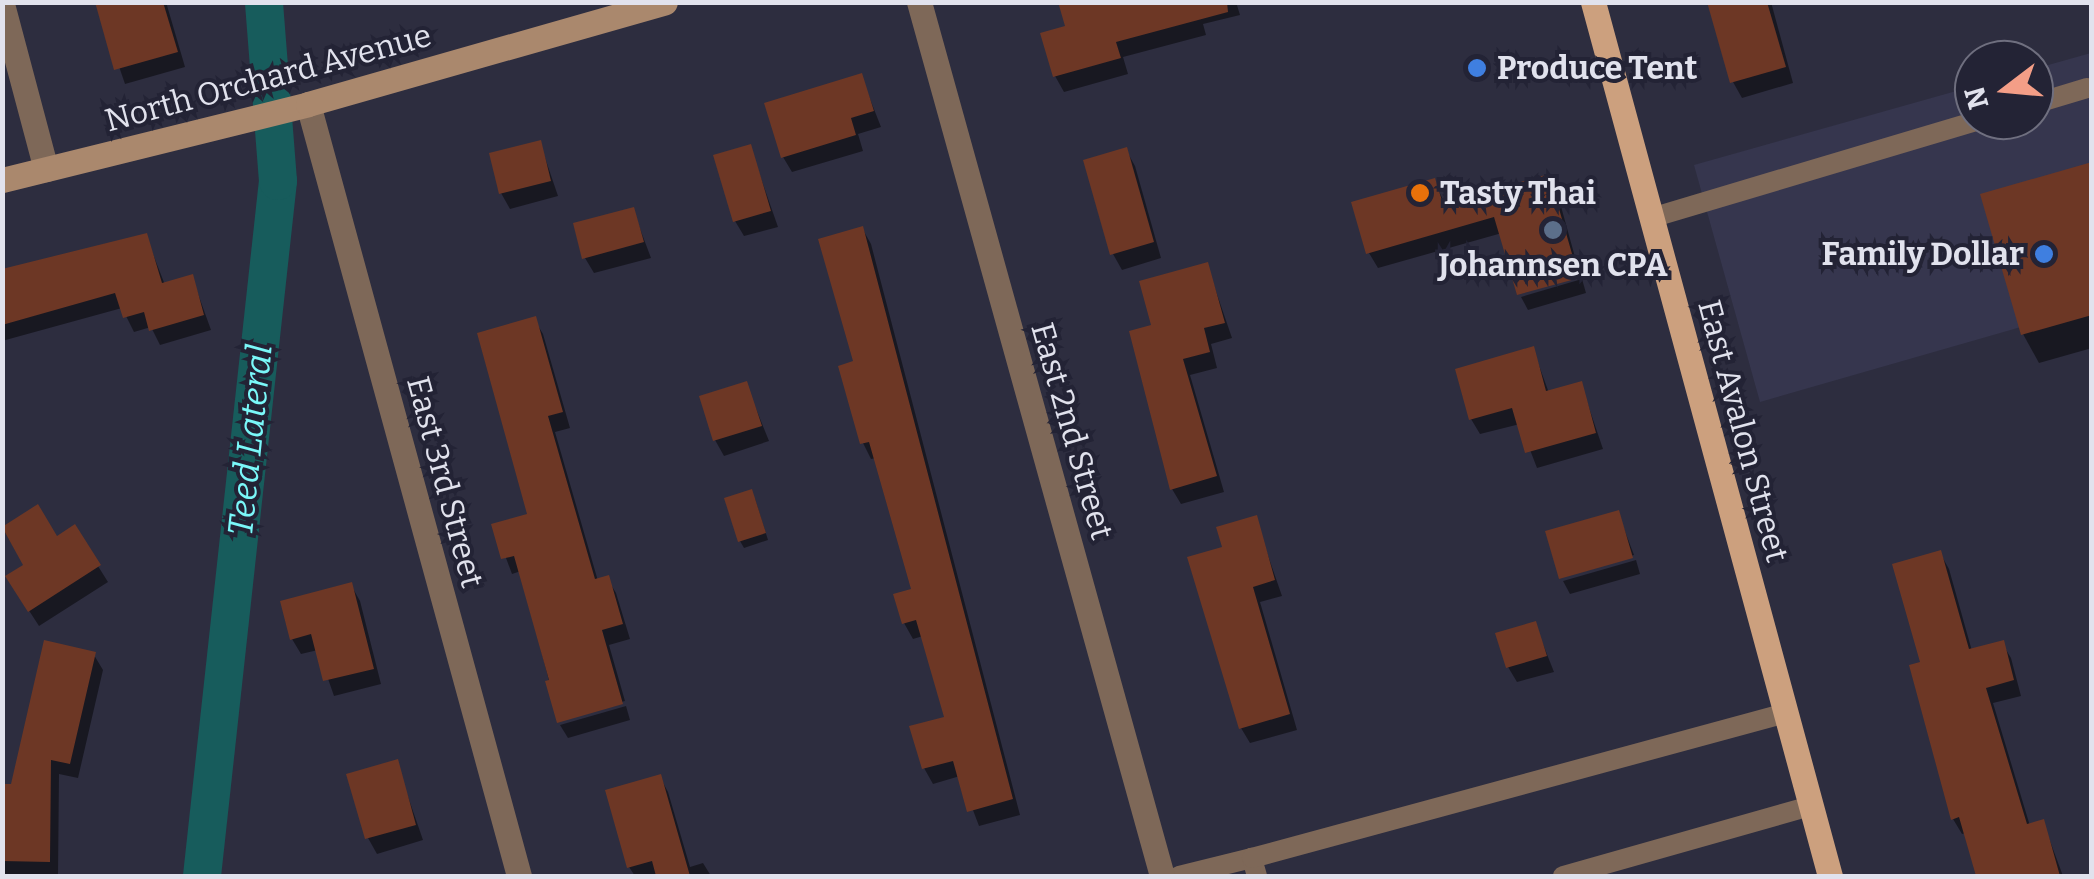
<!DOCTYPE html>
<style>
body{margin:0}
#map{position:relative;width:2094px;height:879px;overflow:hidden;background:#2d2d3f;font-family:Bitter,serif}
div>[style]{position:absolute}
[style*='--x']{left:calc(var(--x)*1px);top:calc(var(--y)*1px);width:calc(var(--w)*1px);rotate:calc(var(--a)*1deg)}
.built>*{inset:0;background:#36364e}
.shadow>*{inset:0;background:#0007}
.canal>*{height:38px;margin:-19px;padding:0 19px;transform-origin:19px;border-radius:19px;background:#175c5c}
.building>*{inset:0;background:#6d3725}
.lane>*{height:20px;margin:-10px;padding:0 10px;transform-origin:10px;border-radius:10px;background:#7e6858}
.street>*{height:25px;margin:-12.5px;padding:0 12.5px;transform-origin:12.5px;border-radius:12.5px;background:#7e6858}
.secondary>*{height:25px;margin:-12.5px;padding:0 12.5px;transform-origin:12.5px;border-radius:12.5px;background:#aa886d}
.primary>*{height:25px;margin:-12.5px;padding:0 12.5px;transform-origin:12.5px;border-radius:12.5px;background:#cca07e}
.dots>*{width:28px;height:28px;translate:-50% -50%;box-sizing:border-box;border:5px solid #232335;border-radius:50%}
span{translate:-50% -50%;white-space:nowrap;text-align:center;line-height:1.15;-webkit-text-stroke:8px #232335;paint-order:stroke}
.poi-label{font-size:32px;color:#e1e2ed;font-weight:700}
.left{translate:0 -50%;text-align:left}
.right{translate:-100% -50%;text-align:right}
.street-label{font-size:32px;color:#e1e2ed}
.water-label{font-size:35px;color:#7af8f9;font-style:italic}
.frame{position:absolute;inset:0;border:5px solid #e1e2ed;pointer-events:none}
.north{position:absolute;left:1954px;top:40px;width:100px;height:100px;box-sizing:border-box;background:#232335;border:2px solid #6f6f7f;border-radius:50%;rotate:254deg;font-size:28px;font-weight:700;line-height:40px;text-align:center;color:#e1e2ed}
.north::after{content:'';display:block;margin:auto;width:35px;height:45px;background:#f49e87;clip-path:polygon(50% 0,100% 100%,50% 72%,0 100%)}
</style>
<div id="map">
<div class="built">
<div style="clip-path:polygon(2091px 53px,2091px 307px,1760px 402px,1694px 165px,1974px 86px,1974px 120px,2034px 120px,2034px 69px)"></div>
</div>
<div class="shadow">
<div style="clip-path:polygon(97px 2px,166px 2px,185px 67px,125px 84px)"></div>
<div style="clip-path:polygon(1061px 2px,1236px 2px,1240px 15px,1203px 24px,1206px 35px,1123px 57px,1128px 74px,1064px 92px,1055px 76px,1068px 28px)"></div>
<div style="clip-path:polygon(1711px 2px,1771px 2px,1793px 83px,1742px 98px,1733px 82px)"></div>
<div style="clip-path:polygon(861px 76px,881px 127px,858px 134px,863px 151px,792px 172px,783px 157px)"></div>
<div style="clip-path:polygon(540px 143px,558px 196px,510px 209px,501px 193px)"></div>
<div style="clip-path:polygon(750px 147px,778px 227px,744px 236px,735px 221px)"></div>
<div style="clip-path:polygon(1126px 150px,1135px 166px,1161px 258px,1122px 270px,1113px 254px)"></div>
<div style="clip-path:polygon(2092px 165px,2092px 348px,2039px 363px,2023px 334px,1983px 196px)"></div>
<div style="clip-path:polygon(1548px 177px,1557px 192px,1580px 275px,1519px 292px,1502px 233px,1378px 268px,1369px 253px,1434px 181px,1446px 206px)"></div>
<div style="clip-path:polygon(633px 210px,651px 258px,594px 273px,585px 258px)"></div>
<div style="clip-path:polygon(862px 228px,871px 244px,1020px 815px,979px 826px,960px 776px,933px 784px,924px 768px,947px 718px,923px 636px,913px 639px,904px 623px,914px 591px,876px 458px,871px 459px,863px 443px,856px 363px)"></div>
<div style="clip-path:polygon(146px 236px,165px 285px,192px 277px,211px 330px,160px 345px,151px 327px,134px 332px,122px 308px,2px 341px,2px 273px)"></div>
<div style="clip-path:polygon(1207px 265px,1232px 338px,1211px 344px,1217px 368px,1190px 375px,1224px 492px,1181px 504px,1172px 489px,1154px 327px)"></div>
<div style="clip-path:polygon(1582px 279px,1586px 293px,1528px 310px,1521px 297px)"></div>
<div style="clip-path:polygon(534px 319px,543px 334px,570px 428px,555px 432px,598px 581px,607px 578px,616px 593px,630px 639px,609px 645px,625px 701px,559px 720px,521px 571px,512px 574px,494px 526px,530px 515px)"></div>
<div style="clip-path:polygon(1533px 349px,1549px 393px,1581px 384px,1603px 449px,1537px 468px,1520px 424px,1480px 434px,1471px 419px)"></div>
<div style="clip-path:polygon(746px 384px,769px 441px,724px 456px,715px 440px)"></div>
<div style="clip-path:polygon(755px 499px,768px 540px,744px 548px,740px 541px)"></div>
<div style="clip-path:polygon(37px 508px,57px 539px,74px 528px,108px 582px,39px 626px,17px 592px,25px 566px,3px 529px)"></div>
<div style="clip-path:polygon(1618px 513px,1634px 555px,1561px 576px)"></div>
<div style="clip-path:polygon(1255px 518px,1282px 596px,1260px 602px,1297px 730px,1250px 743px,1241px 728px,1225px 548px)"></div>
<div style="clip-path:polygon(1940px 553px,1949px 569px,1972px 651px,2002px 643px,2011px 658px,2021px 696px,1993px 703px,2030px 826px,2043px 822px,2063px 876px,1979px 876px,1966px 833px,1962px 834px,1953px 819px,1924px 664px)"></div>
<div style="clip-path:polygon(1636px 560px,1640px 574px,1570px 594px,1563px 581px)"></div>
<div style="clip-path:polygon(351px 585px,360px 601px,381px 684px,334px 696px,318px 650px,301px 654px,292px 639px)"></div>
<div style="clip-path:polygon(1535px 624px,1554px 672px,1517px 682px,1508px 667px)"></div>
<div style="clip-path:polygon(94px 655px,103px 670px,78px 778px,59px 774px,58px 876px,2px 876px,2px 787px,13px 787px)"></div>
<div style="clip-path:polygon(626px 706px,630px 720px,568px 738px,560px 725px)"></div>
<div style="clip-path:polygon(396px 762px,423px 840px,377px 854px,368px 838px)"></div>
<div style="clip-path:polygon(660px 777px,668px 792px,690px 867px,703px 863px,711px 876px,635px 876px,629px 867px)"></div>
</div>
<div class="canal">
<div style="--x:202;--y:876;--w:699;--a:-83.76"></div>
<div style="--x:278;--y:181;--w:180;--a:-94.5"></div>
</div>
<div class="building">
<div style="clip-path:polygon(95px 2px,163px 2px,178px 52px,114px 70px)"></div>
<div style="clip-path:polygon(1058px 2px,1227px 2px,1228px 12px,1116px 42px,1121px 58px,1053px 77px,1040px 33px,1065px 26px)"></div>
<div style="clip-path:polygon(1707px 2px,1767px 2px,1786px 67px,1730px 83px)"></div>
<div style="clip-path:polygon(862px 73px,874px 111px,851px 118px,856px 135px,781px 158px,764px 103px)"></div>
<div style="clip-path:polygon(541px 140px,551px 181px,499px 194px,489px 153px)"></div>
<div style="clip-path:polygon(751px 144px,771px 211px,733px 222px,713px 155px)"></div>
<div style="clip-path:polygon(1127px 147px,1154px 242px,1110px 255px,1083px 160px)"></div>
<div style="clip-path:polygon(2092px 162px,2092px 315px,2021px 335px,1980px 194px)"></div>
<div style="clip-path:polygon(1549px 174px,1579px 278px,1517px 295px,1494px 217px,1366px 254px,1351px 202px,1435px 178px,1443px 204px)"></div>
<div style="clip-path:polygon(634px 207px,644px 242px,582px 259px,573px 223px)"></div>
<div style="clip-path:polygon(863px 226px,1013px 799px,967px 812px,953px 761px,922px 769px,909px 726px,944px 717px,916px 620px,902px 624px,893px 594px,911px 589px,869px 442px,860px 444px,838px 366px,853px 361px,818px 239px)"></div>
<div style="clip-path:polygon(147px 233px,162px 283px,193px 274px,204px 315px,149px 331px,144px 312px,123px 318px,115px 293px,2px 325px,2px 269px)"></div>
<div style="clip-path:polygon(1208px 262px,1225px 323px,1204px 328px,1210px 352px,1183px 359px,1217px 476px,1170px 490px,1129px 331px,1151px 325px,1139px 281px)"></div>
<div style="clip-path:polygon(536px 316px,563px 412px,548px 416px,595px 579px,609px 575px,623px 624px,602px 630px,623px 704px,557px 723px,545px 681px,549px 680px,514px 556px,501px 559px,491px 524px,527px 514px,477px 333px)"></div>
<div style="clip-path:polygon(1534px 346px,1546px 391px,1582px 381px,1596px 433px,1525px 453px,1512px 408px,1469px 420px,1455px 369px)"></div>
<div style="clip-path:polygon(747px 381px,762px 426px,713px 441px,699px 396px)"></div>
<div style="clip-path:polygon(752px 489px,766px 533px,738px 542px,724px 498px)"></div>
<div style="clip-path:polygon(38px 504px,57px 536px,75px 524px,101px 565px,28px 612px,5px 576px,23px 565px,2px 527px)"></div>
<div style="clip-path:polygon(1619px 510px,1633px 558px,1559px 579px,1545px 531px)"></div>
<div style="clip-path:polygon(1257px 515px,1275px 580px,1253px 587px,1290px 714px,1239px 729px,1187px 557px,1222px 547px,1216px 527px)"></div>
<div style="clip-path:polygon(1941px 550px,1969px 649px,2004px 640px,2014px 680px,1986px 688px,2027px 824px,2044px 819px,2060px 876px,1976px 876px,1959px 817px,1951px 820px,1909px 665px,1920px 662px,1892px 564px)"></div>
<div style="clip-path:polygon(352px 582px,374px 669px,323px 681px,311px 634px,290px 640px,280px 601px)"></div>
<div style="clip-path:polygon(1536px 621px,1547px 656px,1506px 668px,1495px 633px)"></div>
<div style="clip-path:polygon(44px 640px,96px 652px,70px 764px,51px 760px,50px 862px,2px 861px,2px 784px,11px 784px)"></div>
<div style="clip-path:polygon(398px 759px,416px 825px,365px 839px,346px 774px)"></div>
<div style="clip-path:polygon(661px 774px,690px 876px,656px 876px,652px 861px,627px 868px,605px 790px)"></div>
</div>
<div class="lane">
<div style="--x:2034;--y:104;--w:55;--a:-16.8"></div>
<div style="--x:1651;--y:218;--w:343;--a:-16.6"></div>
<div style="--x:1179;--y:876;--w:75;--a:-13.9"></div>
<div style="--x:1257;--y:876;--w:19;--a:-106"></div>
<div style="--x:1252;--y:858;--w:553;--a:-15.19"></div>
<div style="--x:1563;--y:876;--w:258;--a:-15.8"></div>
</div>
<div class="street">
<div style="--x:919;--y:2;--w:907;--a:74.46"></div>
<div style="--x:2;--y:4;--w:171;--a:75.1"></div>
<div style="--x:308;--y:104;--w:800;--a:74.71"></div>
</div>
<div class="secondary">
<div style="--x:2;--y:180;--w:315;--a:-13.9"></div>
<div style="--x:308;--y:104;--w:371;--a:-15.9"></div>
</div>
<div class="primary">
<div style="--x:1593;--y:2;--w:906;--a:74.83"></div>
</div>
<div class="dots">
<div style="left:1477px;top:68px;background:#3f7fe0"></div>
<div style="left:1420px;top:193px;background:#e8710a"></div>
<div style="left:1553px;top:230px;background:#5c6f8a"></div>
<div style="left:2044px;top:254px;background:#3f7fe0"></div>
</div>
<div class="poi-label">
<span class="left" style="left:1497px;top:68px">Produce Tent</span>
<span class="left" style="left:1440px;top:193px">Tasty Thai</span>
<span class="right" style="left:2024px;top:254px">Family Dollar</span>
<span style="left:1553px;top:265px">Johannsen CPA</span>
</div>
<div class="street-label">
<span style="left:268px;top:78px;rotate:-15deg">North Orchard Avenue</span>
<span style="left:1072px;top:431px;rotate:74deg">East 2nd Street</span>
<span style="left:1743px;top:431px;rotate:75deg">East Avalon Street</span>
<span style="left:445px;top:482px;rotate:75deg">East 3rd Street</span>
</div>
<div class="water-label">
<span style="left:250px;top:440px;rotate:-84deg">Teed Lateral</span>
</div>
<div class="frame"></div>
<div class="north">N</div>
</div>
